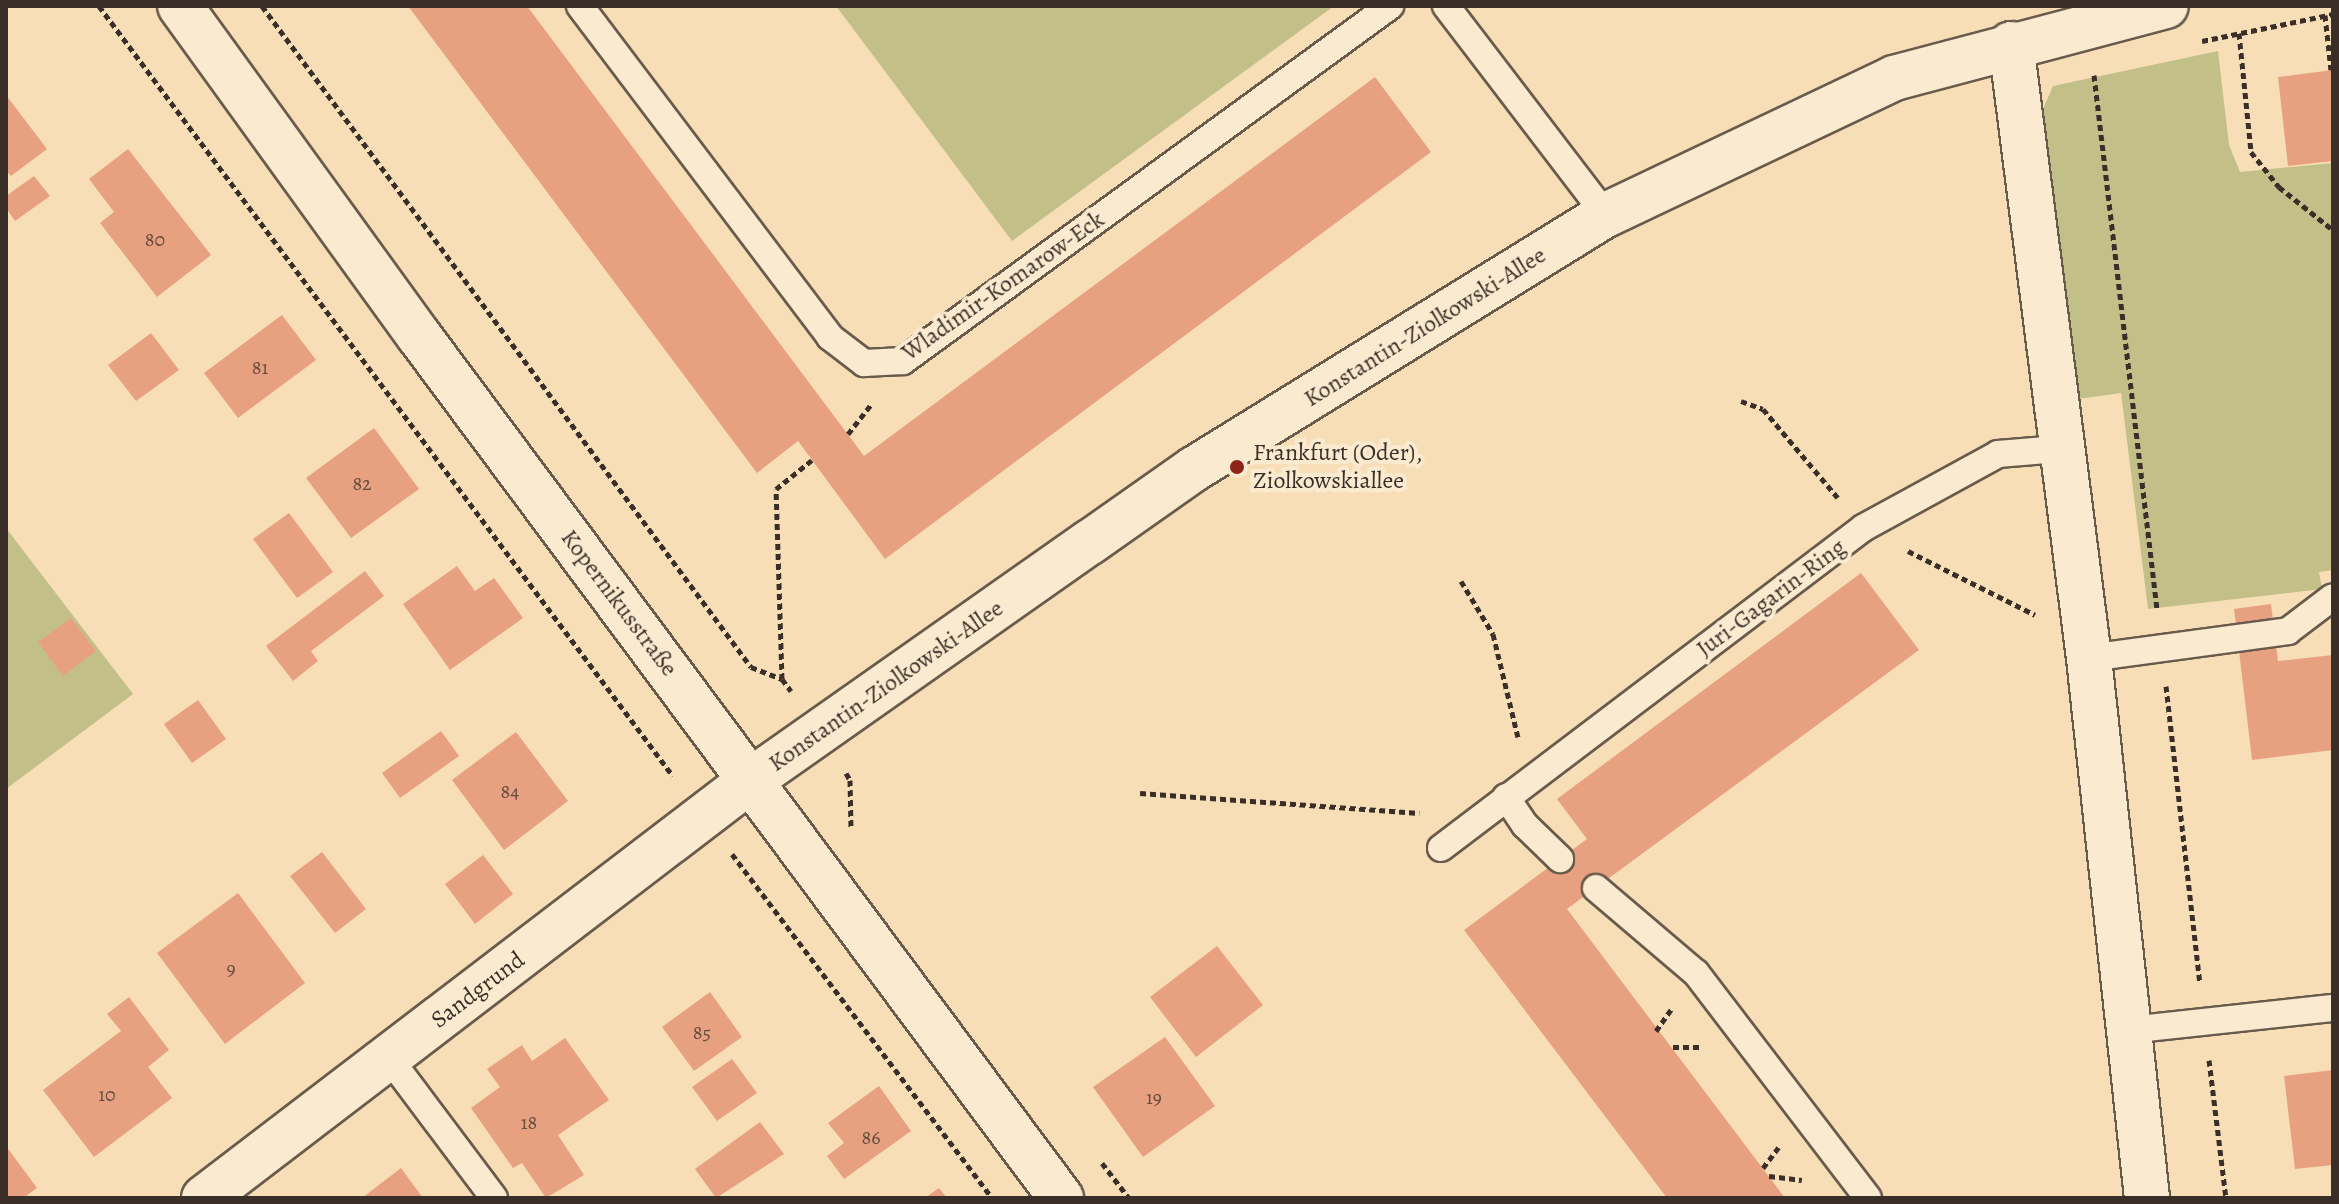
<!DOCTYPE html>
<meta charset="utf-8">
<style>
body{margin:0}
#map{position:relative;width:2339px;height:1204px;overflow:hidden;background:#f7deb6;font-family:Alegreya,serif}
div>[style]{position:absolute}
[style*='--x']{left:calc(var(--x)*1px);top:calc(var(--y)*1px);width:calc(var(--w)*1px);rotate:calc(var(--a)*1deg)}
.green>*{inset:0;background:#c3bf89}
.building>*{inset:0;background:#e7a180}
.path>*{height:5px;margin-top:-2.5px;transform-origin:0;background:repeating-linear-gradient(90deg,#3a2f28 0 6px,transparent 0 10px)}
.roads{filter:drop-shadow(2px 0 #695b4c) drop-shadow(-2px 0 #695b4c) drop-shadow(0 2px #695b4c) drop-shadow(0 -2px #695b4c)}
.service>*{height:26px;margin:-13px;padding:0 13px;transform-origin:13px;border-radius:13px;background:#faead0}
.minor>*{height:44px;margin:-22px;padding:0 22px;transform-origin:22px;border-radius:22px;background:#faead0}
.secondary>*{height:44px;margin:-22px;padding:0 22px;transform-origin:22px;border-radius:22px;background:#faead0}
.dots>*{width:22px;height:22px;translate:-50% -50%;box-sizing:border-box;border:4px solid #faead0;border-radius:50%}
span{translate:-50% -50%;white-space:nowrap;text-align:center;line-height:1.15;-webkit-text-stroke:8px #faead0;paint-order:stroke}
.number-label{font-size:20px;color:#654c3e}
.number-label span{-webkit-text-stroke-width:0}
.street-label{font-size:24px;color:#3a2f28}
.poi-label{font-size:24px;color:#3a2f28}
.left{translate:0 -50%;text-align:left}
.frame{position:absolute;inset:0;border:8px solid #3a2f28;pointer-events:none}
</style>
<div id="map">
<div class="green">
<div style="clip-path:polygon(836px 6px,1334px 6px,1012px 241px)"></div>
<div style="clip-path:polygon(2218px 51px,2229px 145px,2240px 172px,2333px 163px,2333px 570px,2319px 572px,2322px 589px,2148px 609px,2121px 393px,2078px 399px,2043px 109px,2053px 86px)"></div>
<div style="clip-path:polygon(6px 528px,133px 694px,6px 789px)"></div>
</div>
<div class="building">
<div style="clip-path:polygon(408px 6px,527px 6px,864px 456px,1375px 77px,1431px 152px,885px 559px,798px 441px,757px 473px)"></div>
<div style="clip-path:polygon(2333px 70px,2333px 161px,2288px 166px,2278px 77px)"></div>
<div style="clip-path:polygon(6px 95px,47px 149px,11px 176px,6px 170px)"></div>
<div style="clip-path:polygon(128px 149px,211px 255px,157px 297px,100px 223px,114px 212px,89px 179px)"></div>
<div style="clip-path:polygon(34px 176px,50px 196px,15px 221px,6px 208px,6px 196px)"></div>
<div style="clip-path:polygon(282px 315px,316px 360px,238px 418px,204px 373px)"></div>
<div style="clip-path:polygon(151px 333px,179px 370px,136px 401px,108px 365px)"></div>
<div style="clip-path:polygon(374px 428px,419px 489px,351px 538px,306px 478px)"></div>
<div style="clip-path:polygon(289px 513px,333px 572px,297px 598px,253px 539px)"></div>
<div style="clip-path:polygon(457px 566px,475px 591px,494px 578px,523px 618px,450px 670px,403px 604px)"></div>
<div style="clip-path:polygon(365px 571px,384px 596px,311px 651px,318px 661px,293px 681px,266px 646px)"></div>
<div style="clip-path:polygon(1861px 573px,1919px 650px,1567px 909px,1785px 1198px,1667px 1198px,1464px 930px,1587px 839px,1557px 799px)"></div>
<div style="clip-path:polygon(2271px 604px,2278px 661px,2333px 655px,2333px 750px,2252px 760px,2234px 609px)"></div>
<div style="clip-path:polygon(71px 618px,96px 651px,63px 676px,38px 642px)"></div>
<div style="clip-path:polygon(198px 700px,226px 739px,192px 763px,164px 724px)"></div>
<div style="clip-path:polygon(441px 731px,459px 756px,400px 798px,382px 773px)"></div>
<div style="clip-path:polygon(516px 732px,568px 801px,504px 850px,452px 780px)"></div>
<div style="clip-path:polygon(322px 852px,366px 909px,335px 933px,290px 876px)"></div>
<div style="clip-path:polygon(483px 855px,513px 894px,475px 924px,445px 884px)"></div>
<div style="clip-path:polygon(238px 893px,305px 983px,225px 1044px,157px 953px)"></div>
<div style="clip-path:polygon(1217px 946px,1263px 1005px,1196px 1057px,1150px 997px)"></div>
<div style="clip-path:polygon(710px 992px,742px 1037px,694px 1071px,662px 1027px)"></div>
<div style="clip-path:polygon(129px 997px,169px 1050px,148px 1067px,172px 1098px,94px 1157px,43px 1090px,121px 1031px,107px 1014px)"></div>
<div style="clip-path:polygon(1165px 1037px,1215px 1106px,1143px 1157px,1093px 1087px)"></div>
<div style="clip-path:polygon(565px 1038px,609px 1100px,558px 1135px,584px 1175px,546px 1198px,522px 1163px,513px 1168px,471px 1108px,500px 1087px,487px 1069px,522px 1045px,532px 1061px)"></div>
<div style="clip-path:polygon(732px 1059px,757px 1093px,717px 1121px,692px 1087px)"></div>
<div style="clip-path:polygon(2333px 1070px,2333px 1165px,2295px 1169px,2284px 1076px)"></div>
<div style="clip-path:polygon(879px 1086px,911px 1131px,844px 1179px,827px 1156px,844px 1143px,828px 1123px)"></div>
<div style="clip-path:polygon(760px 1122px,784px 1154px,716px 1198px,695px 1169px)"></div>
<div style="clip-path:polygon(6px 1146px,37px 1188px,23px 1198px,6px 1198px)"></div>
<div style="clip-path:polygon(401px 1168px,423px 1198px,362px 1198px)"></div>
<div style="clip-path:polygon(939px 1188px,947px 1198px,925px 1198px)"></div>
</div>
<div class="path">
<div style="--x:99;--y:6;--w:960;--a:53.3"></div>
<div style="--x:262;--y:6;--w:822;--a:53.51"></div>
<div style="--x:751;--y:667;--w:33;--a:21"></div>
<div style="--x:782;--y:679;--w:15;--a:53"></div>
<div style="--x:2325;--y:15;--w:55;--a:83.8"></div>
<div style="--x:2239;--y:33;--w:120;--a:84.2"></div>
<div style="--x:2251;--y:152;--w:45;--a:51.3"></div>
<div style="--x:2279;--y:187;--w:69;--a:38.5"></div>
<div style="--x:2202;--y:41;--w:134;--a:-11.6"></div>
<div style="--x:2094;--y:75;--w:538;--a:83.27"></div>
<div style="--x:1741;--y:401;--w:23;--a:20"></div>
<div style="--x:1763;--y:409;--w:116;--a:49.9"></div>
<div style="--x:848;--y:434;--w:39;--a:-52"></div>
<div style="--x:1908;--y:551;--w:142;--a:26.7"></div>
<div style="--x:1461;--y:581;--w:62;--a:58.9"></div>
<div style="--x:1493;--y:634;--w:106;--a:76.4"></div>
<div style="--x:782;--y:679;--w:190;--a:-91.8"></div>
<div style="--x:776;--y:489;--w:46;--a:-38.9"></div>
<div style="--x:2166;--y:686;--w:299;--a:83.5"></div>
<div style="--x:846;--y:773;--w:8;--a:60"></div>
<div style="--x:850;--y:780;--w:49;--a:88.8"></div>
<div style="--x:1140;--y:793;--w:280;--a:4.1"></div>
<div style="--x:732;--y:854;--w:431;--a:52.9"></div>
<div style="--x:1656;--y:1031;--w:29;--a:-55"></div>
<div style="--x:1673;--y:1047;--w:29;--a:0"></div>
<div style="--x:2209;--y:1060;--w:139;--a:83"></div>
<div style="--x:1102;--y:1163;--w:44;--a:52.4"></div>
<div style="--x:1763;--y:1168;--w:26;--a:-53"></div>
<div style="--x:1769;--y:1176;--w:33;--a:7"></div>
</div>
<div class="roads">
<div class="service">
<div style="--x:580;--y:6;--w:415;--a:52.9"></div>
<div style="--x:830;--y:337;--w:43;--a:37.4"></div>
<div style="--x:864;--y:363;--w:39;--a:-3"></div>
<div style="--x:903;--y:361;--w:603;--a:-36.09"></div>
<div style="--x:1446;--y:6;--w:263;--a:52.6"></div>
<div style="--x:2089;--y:658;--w:201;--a:-7.7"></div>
<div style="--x:2288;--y:631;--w:56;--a:-37.1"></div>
<div style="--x:1506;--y:797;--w:34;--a:56"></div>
<div style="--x:1525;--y:825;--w:49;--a:44.2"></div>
<div style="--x:1441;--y:848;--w:530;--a:-37.17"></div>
<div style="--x:1863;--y:528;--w:154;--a:-28.7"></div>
<div style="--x:1998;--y:454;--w:61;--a:-4.7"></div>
<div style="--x:1596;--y:888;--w:131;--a:40.4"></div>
<div style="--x:1696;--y:973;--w:283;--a:52.6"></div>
<div style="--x:2129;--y:1030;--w:205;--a:-6.2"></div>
<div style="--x:389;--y:1058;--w:175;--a:53.1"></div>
</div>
<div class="minor">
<div style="--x:2011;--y:44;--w:619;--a:82.76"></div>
<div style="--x:2089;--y:658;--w:543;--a:83.87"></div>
<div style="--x:204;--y:1198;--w:688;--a:-37.39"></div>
<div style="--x:751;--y:780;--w:414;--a:-35.1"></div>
<div style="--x:1090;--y:542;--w:127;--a:-35.1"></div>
<div style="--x:1194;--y:469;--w:484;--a:-31.7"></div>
<div style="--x:1606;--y:215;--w:319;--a:-25.4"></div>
<div style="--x:1894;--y:78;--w:281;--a:-14.8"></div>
</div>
<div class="secondary">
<div style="--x:180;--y:6;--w:407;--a:54.1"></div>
<div style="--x:419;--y:336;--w:1075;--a:53.32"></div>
</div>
</div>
<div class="dots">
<div style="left:1237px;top:467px;background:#8f2418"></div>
</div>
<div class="number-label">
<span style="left:155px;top:239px">80</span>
<span style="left:260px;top:367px">81</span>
<span style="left:362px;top:483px">82</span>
<span style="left:510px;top:791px">84</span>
<span style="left:231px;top:968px">9</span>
<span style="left:702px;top:1032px">85</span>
<span style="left:107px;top:1094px">10</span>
<span style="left:1154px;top:1097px">19</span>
<span style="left:529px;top:1122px">18</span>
<span style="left:871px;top:1137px">86</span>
</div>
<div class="street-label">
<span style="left:1003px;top:286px;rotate:-35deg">Wladimir-Komarow-Eck</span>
<span style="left:1425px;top:327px;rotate:-32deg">Konstantin-Ziolkowski-Allee</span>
<span style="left:1771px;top:598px;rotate:-37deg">Juri-Gagarin-Ring</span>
<span style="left:619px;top:603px;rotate:53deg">Kopernikusstraße</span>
<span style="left:886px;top:686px;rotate:-35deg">Konstantin-Ziolkowski-Allee</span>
<span style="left:478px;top:990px;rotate:-37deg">Sandgrund</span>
</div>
<div class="poi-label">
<span class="left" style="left:1253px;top:467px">Frankfurt (Oder),<br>Ziolkowskiallee</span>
</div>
<div class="frame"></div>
</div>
